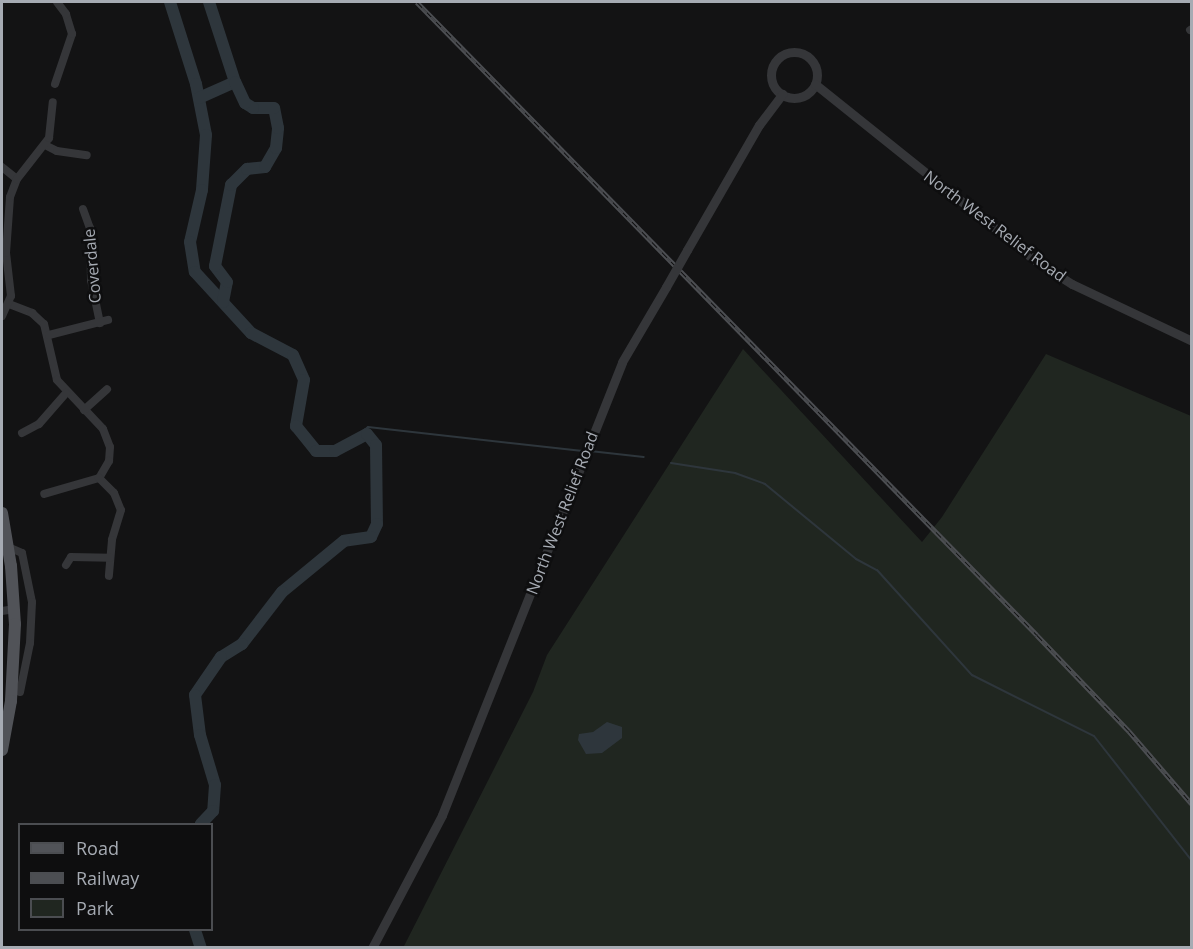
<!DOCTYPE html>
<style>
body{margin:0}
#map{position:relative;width:1193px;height:949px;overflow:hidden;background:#131314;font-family:"Open Sans",sans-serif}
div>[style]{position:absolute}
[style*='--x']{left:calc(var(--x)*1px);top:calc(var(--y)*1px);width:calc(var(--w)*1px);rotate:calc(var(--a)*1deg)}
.green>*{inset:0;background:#202620}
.water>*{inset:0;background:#2e363c}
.stream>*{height:2px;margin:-1px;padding:0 1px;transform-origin:1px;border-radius:1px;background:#2e363c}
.river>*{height:12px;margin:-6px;padding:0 6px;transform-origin:6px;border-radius:6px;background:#2e363c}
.minor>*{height:8px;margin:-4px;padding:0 4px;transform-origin:4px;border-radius:4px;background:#353639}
.tertiary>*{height:9px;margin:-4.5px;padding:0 4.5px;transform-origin:4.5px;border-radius:4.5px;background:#353639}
.tertiary>.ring{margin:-4.5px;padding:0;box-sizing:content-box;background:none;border:9px solid #353639;border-radius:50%}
.primary>*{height:12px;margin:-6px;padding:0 6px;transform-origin:6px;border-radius:6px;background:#515358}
.rail>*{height:4.5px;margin-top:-2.25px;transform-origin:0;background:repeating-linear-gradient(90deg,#0e0e0f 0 7px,#4c4e52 0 14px);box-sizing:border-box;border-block:2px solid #4c4e52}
.tertiary-bridge>*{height:9px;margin:-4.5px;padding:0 4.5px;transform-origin:4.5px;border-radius:4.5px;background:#353639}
span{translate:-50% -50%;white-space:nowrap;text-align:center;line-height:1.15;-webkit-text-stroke:5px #0e0e0f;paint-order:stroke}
.street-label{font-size:16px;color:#a6abb3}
.frame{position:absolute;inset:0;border:3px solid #a6abb3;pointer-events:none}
.legend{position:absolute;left:18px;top:823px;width:195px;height:108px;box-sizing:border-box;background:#0e0e0f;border:2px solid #4b4d51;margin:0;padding:8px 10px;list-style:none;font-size:18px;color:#a6abb3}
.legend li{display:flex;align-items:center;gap:12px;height:30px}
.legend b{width:30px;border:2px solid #4b4d51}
</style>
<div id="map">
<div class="green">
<div style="clip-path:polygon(743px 349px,922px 542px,942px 517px,1046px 354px,1191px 416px,1191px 947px,403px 948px,533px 692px,547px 655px)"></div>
</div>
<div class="water">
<div style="clip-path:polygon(607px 722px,622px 727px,622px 738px,602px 753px,586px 754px,578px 740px,579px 734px,593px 732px)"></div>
</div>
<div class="stream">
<div style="--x:358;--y:436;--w:13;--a:-42"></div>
<div style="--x:368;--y:427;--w:216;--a:6.4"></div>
<div style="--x:590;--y:451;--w:54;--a:6.3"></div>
<div style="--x:671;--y:463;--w:65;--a:8.9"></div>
<div style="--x:735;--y:473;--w:32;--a:20"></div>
<div style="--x:765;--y:484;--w:118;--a:39.5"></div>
<div style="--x:856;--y:559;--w:24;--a:28"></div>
<div style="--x:877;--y:570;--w:142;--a:47.9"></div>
<div style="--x:972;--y:675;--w:136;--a:26.6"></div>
<div style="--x:1094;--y:736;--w:159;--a:51.9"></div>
</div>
<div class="river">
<div style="--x:170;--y:2;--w:86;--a:72.4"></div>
<div style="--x:196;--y:84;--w:52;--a:78.9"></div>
<div style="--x:206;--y:135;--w:55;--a:94.2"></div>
<div style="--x:202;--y:190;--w:53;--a:103"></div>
<div style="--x:190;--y:242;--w:30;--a:81"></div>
<div style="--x:195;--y:272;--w:83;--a:47.4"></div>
<div style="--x:251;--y:333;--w:47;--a:27.6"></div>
<div style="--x:293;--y:355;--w:27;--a:66"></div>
<div style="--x:304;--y:380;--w:47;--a:99.9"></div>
<div style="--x:296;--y:426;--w:32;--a:51"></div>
<div style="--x:316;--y:451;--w:19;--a:0"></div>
<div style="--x:335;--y:451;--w:36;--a:-28"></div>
<div style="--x:367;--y:434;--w:14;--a:51"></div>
<div style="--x:376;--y:445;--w:79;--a:89.3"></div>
<div style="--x:377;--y:524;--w:14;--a:115"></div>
<div style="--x:371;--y:537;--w:27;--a:172"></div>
<div style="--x:344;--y:541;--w:80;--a:140.6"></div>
<div style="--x:282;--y:592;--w:66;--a:127.6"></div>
<div style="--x:242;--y:644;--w:25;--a:148"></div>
<div style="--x:221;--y:657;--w:46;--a:124.4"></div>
<div style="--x:195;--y:695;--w:40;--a:82.9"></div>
<div style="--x:200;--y:735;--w:52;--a:73.3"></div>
<div style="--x:215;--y:785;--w:26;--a:94"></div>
<div style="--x:213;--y:811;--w:18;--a:133"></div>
<div style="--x:199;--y:98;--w:39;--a:-24"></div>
<div style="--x:235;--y:82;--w:84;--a:-108"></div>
<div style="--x:223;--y:302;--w:20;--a:-79"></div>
<div style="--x:227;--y:282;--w:20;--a:-127"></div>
<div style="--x:215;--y:266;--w:83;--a:-78.8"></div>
<div style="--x:231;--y:185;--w:23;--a:-45"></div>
<div style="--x:247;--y:169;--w:18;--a:-6"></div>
<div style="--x:265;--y:167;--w:22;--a:-60"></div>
<div style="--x:276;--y:148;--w:20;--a:-84"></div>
<div style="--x:278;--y:128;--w:20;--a:-101"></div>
<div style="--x:274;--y:108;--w:21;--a:180"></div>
<div style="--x:253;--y:108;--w:9;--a:-148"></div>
<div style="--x:245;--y:103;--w:23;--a:-115"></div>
<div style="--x:195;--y:930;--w:19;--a:72"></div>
</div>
<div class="minor">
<div style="--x:1190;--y:30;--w:2;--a:-27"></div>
<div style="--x:55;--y:84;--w:53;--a:-71.2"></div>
<div style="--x:72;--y:34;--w:21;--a:-107"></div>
<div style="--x:66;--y:14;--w:15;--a:-127"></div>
<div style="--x:45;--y:145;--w:13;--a:27"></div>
<div style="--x:57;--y:151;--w:30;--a:8"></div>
<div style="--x:2;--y:167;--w:19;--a:39"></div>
<div style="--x:83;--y:209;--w:20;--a:70"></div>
<div style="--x:90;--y:228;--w:52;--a:88.9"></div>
<div style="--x:91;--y:280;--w:44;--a:78.2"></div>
<div style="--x:9;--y:304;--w:25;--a:21"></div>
<div style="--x:32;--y:313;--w:16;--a:43"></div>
<div style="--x:44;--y:324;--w:57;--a:76.9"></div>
<div style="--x:57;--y:380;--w:67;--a:46.8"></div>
<div style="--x:103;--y:429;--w:19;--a:69"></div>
<div style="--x:110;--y:447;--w:14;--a:94"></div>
<div style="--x:109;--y:461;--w:20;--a:120"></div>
<div style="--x:99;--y:478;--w:57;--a:163.8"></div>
<div style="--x:2;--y:316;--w:22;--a:-66"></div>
<div style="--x:11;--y:296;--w:43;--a:-96.6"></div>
<div style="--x:6;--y:253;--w:56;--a:-85.9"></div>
<div style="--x:10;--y:197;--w:19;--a:-69"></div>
<div style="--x:17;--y:179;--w:52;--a:-52"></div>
<div style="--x:49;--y:138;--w:36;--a:-84"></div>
<div style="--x:49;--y:335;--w:61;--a:-14.3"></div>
<div style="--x:84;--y:410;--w:31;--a:-42"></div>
<div style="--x:22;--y:433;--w:19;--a:-28"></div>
<div style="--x:39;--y:424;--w:41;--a:-48.9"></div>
<div style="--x:99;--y:478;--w:21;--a:45"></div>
<div style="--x:114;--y:493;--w:18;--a:68"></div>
<div style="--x:121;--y:510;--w:31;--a:107"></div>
<div style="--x:112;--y:540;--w:36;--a:95"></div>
<div style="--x:8;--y:547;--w:15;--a:23"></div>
<div style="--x:22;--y:553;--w:50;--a:78.5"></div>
<div style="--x:32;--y:602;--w:41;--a:92.8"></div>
<div style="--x:30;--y:643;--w:50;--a:101.5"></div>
<div style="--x:66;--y:565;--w:9;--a:-58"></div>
<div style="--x:71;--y:557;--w:39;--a:1"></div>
<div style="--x:2;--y:611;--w:13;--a:-9"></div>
</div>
<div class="tertiary">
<div class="ring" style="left:771px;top:52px;width:37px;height:37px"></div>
<div style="--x:815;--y:84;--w:283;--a:38.7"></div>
<div style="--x:1036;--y:261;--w:43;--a:32.6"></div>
<div style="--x:1072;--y:284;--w:133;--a:25.4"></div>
<div style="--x:687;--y:250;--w:144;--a:-60.1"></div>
<div style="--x:759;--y:125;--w:39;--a:-53"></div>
<div style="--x:372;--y:948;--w:150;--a:-62.2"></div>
<div style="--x:442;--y:815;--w:487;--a:-68.3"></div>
<div style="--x:622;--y:362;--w:87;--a:-59.6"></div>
</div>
<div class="primary">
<div style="--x:2;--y:513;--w:54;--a:80.4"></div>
<div style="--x:11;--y:566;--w:58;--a:86.1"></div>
<div style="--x:15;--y:624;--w:77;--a:93"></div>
<div style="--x:11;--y:701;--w:50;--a:100.4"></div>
</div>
<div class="rail">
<div style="--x:417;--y:2;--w:886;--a:45.59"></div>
<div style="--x:1037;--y:635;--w:133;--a:46.2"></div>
<div style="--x:1129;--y:731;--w:96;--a:49.2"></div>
</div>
<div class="tertiary-bridge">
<div style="--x:666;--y:287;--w:43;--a:-60.4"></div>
</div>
<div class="street-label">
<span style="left:995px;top:226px;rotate:37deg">North West Relief Road</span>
<span style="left:92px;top:266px;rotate:-95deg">Coverdale</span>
<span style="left:562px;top:513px;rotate:-69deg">North West Relief Road</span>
</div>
<div class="frame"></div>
<ul class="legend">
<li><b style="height:8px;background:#515358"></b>Road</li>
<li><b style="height:8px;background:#4c4e52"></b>Railway</li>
<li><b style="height:16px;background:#202620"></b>Park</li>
</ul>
</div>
